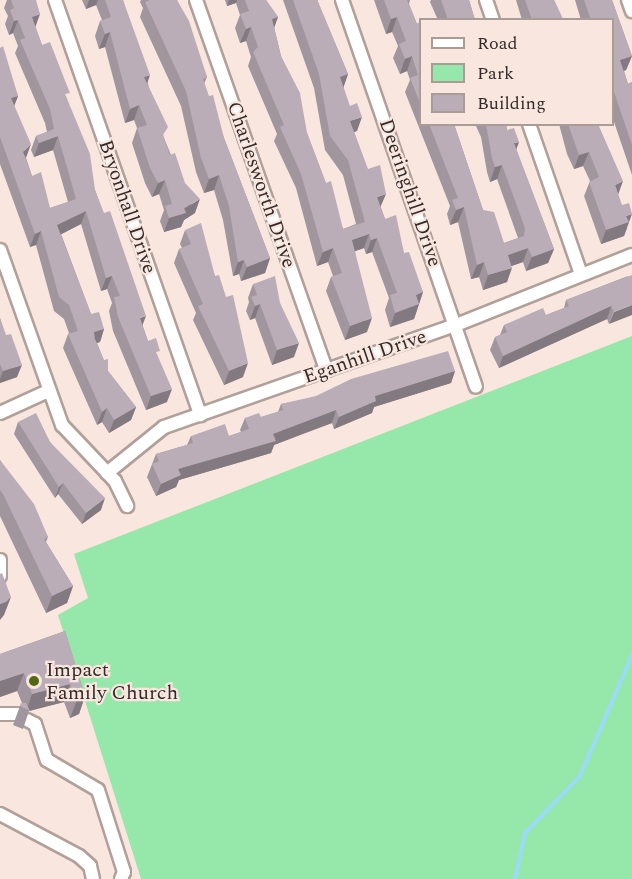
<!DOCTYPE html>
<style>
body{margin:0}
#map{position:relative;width:632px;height:879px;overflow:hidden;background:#f8e6df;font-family:Spectral,serif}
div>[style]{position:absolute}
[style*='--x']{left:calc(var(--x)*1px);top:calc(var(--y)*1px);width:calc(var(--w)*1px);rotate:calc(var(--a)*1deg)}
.green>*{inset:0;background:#96e7aa}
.stream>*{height:4px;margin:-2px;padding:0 2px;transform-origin:2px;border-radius:2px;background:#9bdbf7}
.roads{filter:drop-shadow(2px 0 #b1a09a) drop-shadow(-2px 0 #b1a09a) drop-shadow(0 2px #b1a09a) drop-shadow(0 -2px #b1a09a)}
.minor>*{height:12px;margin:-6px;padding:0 6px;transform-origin:6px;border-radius:6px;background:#fff}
.wall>*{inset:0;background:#a1959e}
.shaded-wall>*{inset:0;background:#837981}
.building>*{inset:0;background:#bbadb8}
.dots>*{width:16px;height:16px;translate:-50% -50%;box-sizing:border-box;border:3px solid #f8e6df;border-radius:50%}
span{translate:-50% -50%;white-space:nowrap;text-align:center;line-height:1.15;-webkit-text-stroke:4.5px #f8e6df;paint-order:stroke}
.street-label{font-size:20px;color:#322b29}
.poi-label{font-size:20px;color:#322b29}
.left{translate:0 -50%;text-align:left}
.legend{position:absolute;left:419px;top:18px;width:195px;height:108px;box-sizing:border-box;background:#f8e6df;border:2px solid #a99b96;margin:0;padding:8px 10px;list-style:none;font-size:18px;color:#322b29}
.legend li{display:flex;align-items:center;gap:12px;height:30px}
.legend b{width:30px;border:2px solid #a99b96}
</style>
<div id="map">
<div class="green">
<div style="clip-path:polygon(632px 336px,632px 879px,141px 879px,58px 615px,88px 598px,74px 554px)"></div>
</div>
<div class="stream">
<div style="--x:515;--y:879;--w:47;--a:-77.7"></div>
<div style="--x:525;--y:833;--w:79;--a:-46"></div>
<div style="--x:580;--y:776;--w:132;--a:-66.7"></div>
</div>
<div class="roads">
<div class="minor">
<div style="--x:55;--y:0;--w:440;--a:70.7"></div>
<div style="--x:196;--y:0;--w:393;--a:70.6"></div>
<div style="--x:342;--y:0;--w:409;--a:70.9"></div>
<div style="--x:486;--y:0;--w:21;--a:71"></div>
<div style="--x:628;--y:0;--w:12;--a:70"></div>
<div style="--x:529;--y:124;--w:159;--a:70.9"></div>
<div style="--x:0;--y:250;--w:186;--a:70.5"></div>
<div style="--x:62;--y:425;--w:77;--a:46.6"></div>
<div style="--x:115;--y:481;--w:28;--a:64"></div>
<div style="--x:0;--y:413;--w:53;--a:-24.6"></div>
<div style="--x:107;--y:473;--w:73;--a:-38.9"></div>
<div style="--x:164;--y:427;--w:309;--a:-19.3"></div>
<div style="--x:456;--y:325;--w:189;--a:-21.7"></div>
<div style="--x:0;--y:560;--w:16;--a:90"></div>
<div style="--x:0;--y:714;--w:18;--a:0"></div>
<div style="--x:27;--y:720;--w:9;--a:27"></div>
<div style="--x:35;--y:724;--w:38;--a:72"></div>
<div style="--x:47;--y:760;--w:59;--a:30.5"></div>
<div style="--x:98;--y:790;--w:86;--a:72.4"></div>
<div style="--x:124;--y:872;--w:8;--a:113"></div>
<div style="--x:0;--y:814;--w:89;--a:28"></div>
<div style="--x:79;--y:856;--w:15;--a:42"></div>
<div style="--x:90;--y:866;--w:13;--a:77"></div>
</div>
</div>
<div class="wall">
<div style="clip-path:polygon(7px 0,36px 0,35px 26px,42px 45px,67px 99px,95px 190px,148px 341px,158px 357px,167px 402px,146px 410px,113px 331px,109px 311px,112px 303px,107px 289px,101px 291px,81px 224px,61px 234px,91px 314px,104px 329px,100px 342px,97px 343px,108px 371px,136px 407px,131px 420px,109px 433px,102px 422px,97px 425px,63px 348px,68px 334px,69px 333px,64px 319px,54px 311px,36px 245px,30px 247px,0 164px,0 48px,18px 96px,14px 106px,26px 158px,32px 176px,50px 208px,68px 202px,53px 150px,34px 157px,31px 150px,36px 136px,47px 132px,45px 123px,15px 53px,18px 46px,13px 33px,9px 35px,5px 24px,8px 16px,4px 8px)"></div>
<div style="clip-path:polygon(82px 0,123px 0,164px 138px,195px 213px,184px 220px,181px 227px,164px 232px,160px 221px,164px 210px,159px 194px,152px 197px,145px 183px,132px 143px,137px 128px,134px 120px,125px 123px,105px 47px,99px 49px,95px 36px,100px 21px,102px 20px,96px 5px,86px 9px)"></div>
<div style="clip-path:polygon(141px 0,177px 0,207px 77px,204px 84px,224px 138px,270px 258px,265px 273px,241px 281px,239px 274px,233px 276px,223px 220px,214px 190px,204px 193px,196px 172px,181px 106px,140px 17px,143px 8px,140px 2px)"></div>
<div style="clip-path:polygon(225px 0,266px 0,278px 17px,274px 27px,281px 56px,307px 133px,343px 229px,356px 224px,343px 175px,325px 150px,314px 88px,283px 0,318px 0,318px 2px,348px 74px,343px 87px,357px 131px,354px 132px,385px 219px,404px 253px,423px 292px,414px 319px,390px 327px,385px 310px,389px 298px,372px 252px,366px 254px,364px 248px,355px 251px,367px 332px,345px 340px,326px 291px,331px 277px,333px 276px,328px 262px,317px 266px,296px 188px,274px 141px,277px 134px,248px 66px,251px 57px,246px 41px,240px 43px,235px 28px,240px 15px,236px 3px,227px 6px)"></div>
<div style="clip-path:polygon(374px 0,410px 0,409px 4px,417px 24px,420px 22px,420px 124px,454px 124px,483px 210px,504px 243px,518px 238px,497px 179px,490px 182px,487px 172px,481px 137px,475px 124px,506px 124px,507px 130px,516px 149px,554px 249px,548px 263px,526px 271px,523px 262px,511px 266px,507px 282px,483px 290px,479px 277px,471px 279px,458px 222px,450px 225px,447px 214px,450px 206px,405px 92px,410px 80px,407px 71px,400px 74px,393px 58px,398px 46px,392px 32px,386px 34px)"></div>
<div style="clip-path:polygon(431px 0,469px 0,475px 20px,438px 20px,430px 2px)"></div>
<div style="clip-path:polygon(516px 0,554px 0,563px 20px,522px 20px)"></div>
<div style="clip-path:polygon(575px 0,612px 0,632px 56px,626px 70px,624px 71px,628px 84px,632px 82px,632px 175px,612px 116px,612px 20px,581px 20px)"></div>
<div style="clip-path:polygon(559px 124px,598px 124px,627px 228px,624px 236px,601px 244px,584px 196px,590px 181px,583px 166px,574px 169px,567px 154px)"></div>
<div style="clip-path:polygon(185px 230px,215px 276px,243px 377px,224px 385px,193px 320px,196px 313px,174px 263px,179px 249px,182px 248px,180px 244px)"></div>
<div style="clip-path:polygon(628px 276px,609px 324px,607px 319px,499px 368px,490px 350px,495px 337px,500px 335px,504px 325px,546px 315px,564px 308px,566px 300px)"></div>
<div style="clip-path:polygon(253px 284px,280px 303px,294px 357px,272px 365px,255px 318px,250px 320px,246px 311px,249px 302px,248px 298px)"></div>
<div style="clip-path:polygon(0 318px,17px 377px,0 383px)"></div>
<div style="clip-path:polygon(455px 371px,451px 383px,374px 407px,372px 413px,334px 429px,332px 423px,309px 431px,274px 445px,271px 453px,179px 480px,176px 487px,156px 496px,147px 477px,156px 454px,187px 445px,191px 436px,229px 436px,241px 432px,240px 430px,245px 418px,261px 417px,278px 412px,281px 404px)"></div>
<div style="clip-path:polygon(18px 422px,50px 442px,101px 510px,82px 524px,58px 494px,55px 498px,14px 434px)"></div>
<div style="clip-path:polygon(0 460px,48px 537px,46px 542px,73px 586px,67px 603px,46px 613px,0 516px)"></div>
<div style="clip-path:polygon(65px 631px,85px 696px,79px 714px,70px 718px,64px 702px,29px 711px,23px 729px,13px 725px,20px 706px,22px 703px,17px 691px,0 697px,0 654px)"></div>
</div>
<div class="shaded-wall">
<div style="clip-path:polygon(89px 0,98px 0,96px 5px,86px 9px)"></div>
<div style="clip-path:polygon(229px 0,237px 0,236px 3px,227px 6px)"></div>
<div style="clip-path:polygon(40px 14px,35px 28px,32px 17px)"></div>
<div style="clip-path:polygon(278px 17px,273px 31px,272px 19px)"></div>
<div style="clip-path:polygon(397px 17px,392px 32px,386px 34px,391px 19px)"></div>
<div style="clip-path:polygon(18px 20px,13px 33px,9px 35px,14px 21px)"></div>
<div style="clip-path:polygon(251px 27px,246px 41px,240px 43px,246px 29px)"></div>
<div style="clip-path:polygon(110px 32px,105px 47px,99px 49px,105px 34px)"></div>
<div style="clip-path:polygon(412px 56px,407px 71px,400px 74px,405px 59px)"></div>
<div style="clip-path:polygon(632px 56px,626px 70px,615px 74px,620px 60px)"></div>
<div style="clip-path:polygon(348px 74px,343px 89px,340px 77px)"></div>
<div style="clip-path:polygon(150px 75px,145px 90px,144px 77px)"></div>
<div style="clip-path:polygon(18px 96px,13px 109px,11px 98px)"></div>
<div style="clip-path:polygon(139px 105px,134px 120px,125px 123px,130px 109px)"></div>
<div style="clip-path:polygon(362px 117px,357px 131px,345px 135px,350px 121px)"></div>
<div style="clip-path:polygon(58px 136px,53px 150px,34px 157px,39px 143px)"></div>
<div style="clip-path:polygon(519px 142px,514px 156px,514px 143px)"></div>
<div style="clip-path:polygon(31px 144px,26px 158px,23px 152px)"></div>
<div style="clip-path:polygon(589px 152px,583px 166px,574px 169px,579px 155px)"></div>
<div style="clip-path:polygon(502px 165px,497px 179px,490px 182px,495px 167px)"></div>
<div style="clip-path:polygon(219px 175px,214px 190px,204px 193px,209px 179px)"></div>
<div style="clip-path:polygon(165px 180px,159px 194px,152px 197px,158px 183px)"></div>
<div style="clip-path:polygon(623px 181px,618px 195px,615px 185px)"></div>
<div style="clip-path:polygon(386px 194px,380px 208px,377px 197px)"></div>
<div style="clip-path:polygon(200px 199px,195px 213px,184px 220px,181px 227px,164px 232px,169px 218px)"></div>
<div style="clip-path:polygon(464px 207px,458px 222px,450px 225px,456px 210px)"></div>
<div style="clip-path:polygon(86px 211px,81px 224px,52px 239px,57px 225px)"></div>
<div style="clip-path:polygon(632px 214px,624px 236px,601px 244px,606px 230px,626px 216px)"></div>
<div style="clip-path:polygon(41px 231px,36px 245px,30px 247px,35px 234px)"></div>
<div style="clip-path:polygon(369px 234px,364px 248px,347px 254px,352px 240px)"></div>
<div style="clip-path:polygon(377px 238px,372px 252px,366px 254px,371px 240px)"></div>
<div style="clip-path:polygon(333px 248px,328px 262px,317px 266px,323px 252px)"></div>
<div style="clip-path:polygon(528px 248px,523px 262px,503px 269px,508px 255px)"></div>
<div style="clip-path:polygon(554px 249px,548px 263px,526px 271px,532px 257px)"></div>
<div style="clip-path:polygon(270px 258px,265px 273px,241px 281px,247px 267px)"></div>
<div style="clip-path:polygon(244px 260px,239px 274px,233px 276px,238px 262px)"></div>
<div style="clip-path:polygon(484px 262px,479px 277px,471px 279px,477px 265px)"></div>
<div style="clip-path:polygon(512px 268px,507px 282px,483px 290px,488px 275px)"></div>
<div style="clip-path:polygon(112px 276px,107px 289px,101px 291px,106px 278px)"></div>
<div style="clip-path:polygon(423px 292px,414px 319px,390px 327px,395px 313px,416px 295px)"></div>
<div style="clip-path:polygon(260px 304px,255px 318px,250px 320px,255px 306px)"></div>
<div style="clip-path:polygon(632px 305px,632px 315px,609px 324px,614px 312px)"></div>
<div style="clip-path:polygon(611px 306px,607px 319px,499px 368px,503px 356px)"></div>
<div style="clip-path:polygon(146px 316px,141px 329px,140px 318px)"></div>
<div style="clip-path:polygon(372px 318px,367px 332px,345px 340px,350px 326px)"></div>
<div style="clip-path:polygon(104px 329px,100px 342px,90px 345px,94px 332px)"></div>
<div style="clip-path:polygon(299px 343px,294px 357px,272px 365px,277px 350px)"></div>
<div style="clip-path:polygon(248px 363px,243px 377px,224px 385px,229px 371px)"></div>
<div style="clip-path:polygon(22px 365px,17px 377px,0 383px,0 379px,3px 371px)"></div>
<div style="clip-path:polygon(455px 371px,451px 383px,374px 407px,372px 413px,334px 429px,339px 417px,375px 396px)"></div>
<div style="clip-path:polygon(172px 389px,167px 402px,146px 410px,151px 396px)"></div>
<div style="clip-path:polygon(136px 407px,131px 420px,109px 433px,114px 420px)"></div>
<div style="clip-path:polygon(107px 408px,102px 422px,97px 425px,102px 412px)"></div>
<div style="clip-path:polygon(336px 410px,332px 423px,274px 445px,271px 453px,179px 480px,176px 487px,156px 496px,161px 484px,178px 469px)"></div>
<div style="clip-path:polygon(63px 483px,58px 494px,55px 498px,59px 487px)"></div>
<div style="clip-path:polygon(105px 498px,101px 510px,82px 524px,86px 513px)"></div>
<div style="clip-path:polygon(73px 586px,67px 603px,46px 613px,52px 596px)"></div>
<div style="clip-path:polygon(11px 597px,4px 615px,0 620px,0 604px)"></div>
<div style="clip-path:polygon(24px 673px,17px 691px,0 697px,0 681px)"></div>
<div style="clip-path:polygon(70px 684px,64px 702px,29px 711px,27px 709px,32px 694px)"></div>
<div style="clip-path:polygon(85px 696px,79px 714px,70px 718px,77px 700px)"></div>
</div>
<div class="building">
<div style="clip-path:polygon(11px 0,36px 0,40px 14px,32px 17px,42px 45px,50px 42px,64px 78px,70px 93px,65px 94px,90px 154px,95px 190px,104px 213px,110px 211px,146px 316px,140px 318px,148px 341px,156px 338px,160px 351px,156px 352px,172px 389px,151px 396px,118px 317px,114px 297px,120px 296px,112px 276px,106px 278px,86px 211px,57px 225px,91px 314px,99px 312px,104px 329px,94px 332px,95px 339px,104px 360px,108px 359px,108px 371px,136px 407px,114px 420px,107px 408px,102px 412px,68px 334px,78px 331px,69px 305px,59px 297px,41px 231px,35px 234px,0 137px,0 48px,3px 46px,18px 96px,11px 98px,31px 144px,23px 152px,32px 176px,41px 172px,50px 208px,76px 199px,58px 136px,39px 143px,36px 136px,54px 129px,50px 109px,20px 40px,25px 38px,18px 20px,14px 21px,10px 10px,14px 8px)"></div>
<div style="clip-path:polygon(105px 0,123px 0,150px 75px,144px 77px,168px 127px,163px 135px,170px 155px,175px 153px,185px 183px,200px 199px,184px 208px,186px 213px,169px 218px,165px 206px,172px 204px,165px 180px,158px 183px,150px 168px,137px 128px,147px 125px,139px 105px,130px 109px,110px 32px,105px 34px,100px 21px,111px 17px)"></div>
<div style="clip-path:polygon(150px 0,177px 0,189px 21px,207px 77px,203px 79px,209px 96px,213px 95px,224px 138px,270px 258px,247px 267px,244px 260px,238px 262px,229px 206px,219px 175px,209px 179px,201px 158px,186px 91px,145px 2px)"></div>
<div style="clip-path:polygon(245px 0,266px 0,278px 17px,272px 19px,281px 56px,300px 93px,307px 133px,326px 183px,331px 181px,343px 229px,365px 222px,348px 160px,330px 136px,319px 74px,293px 0,318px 0,318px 2px,348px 74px,340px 77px,350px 106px,357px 103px,362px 117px,350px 121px,368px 169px,380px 165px,386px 194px,377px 197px,385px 219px,396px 215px,404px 253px,409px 252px,423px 292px,416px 295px,419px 304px,395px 313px,390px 295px,397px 293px,377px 238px,371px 240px,369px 234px,352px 240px,372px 318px,350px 326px,331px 277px,342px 273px,333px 248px,323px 252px,301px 174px,280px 127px,284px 125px,253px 52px,258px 47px,251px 27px,246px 29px,240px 14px,249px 11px)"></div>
<div style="clip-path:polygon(384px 0,407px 0,417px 24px,420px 22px,420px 103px,410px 78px,418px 75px,412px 56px,405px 59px,399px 44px,406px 41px,397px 17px,391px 19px)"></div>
<div style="clip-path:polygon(441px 0,469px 0,475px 20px,448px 20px)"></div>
<div style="clip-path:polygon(525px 0,554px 0,563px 19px,532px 20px)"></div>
<div style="clip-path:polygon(584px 0,612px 0,632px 56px,620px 60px,628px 84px,632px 82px,632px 145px,612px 86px,612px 20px,591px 20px)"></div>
<div style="clip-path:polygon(429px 124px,454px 124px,483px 210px,494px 212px,504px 243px,524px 236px,525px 228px,502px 165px,495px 167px,492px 158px,486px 124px,506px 124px,507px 130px,514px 128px,519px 142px,514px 143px,554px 249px,532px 257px,528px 248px,508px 255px,512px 268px,488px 275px,484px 262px,477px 265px,464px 207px,456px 210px,452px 200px,458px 198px)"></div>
<div style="clip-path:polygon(568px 124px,598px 124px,623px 181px,615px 185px,622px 205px,629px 203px,632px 214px,626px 216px,629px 222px,606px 230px,589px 182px,599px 177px,589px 152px,579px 155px)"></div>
<div style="clip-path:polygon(201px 223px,215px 276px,219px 275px,226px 297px,233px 295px,248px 363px,229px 371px,198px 306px,203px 304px,179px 249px,191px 244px,185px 230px)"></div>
<div style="clip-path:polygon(632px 275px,632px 305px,614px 312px,611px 306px,503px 356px,495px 337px,507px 332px,504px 325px,543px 308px,546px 315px,569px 306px,566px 300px)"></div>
<div style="clip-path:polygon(275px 276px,280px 303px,299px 343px,277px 350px,260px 304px,255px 306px,251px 297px,257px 295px,253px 284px)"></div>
<div style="clip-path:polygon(0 318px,6px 335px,11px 334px,22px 365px,3px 371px,0 364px)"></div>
<div style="clip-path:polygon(448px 351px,455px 371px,375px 396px,376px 401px,339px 417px,336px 410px,273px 434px,276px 441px,178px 469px,181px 475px,161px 484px,152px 464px,159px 461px,156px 454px,193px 443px,191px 436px,225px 424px,229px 436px,249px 429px,245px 418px,259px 413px,261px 417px,283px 410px,281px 404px,316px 396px,351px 379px)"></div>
<div style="clip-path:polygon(36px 413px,50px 442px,105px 498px,86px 513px,63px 483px,59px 487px,18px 422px)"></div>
<div style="clip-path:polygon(0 460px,34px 504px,48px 537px,44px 539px,73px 586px,52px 596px,3px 494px,0 490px)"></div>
<div style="clip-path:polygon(2px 573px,11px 597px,6px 602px,0 604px,0 574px)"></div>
<div style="clip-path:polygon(65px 631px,85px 696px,77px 700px,70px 684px,32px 694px,24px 673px,0 681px,0 654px)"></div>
<div style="clip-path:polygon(21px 703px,26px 703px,30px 711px,20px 706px)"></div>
</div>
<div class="dots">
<div style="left:34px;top:681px;background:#526817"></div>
</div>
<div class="street-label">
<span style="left:261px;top:185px;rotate:71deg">Charlesworth Drive</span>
<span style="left:410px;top:193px;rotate:71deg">Deeringhill Drive</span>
<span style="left:127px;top:207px;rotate:71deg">Bryonhall Drive</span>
<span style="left:365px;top:357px;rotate:-19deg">Eganhill Drive</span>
</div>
<div class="poi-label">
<span class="left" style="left:46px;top:682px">Impact<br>Family Church</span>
</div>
<ul class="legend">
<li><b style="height:8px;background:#fff"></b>Road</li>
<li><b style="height:16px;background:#96e7aa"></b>Park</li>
<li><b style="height:16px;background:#bbadb8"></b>Building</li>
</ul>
</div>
